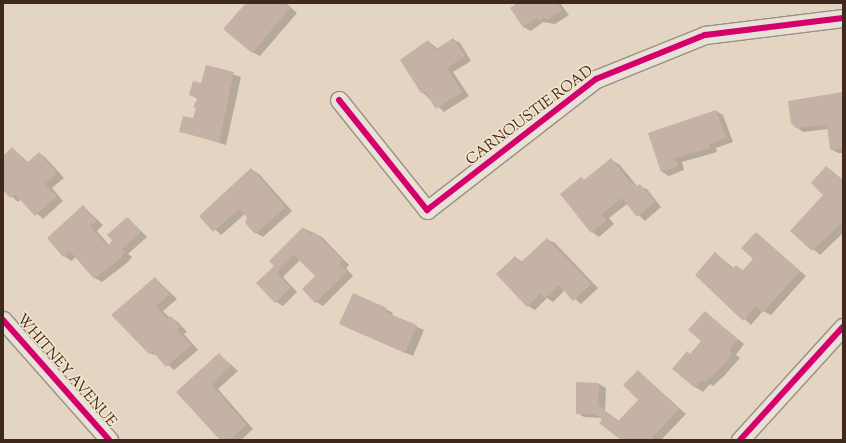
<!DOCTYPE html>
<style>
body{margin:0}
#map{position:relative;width:846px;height:443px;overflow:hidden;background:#e3d5c1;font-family:"Sorts Mill Goudy",serif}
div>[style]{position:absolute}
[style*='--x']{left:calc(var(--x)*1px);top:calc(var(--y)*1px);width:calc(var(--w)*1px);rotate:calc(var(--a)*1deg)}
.shadow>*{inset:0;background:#0003}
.building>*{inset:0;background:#c6b1a6}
.roads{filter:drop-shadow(1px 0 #9a8f83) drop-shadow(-1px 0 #9a8f83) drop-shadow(0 1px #9a8f83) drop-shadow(0 -1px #9a8f83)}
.street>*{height:17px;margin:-8.5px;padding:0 8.5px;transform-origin:8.5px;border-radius:8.5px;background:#e8e1d7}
.cycleway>*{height:6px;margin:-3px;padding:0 3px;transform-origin:3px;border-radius:3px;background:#d6006c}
span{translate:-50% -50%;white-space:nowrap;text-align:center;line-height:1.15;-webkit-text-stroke:3px #f6e6ce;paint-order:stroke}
.street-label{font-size:15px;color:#40291c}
.frame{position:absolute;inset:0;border:4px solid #40291c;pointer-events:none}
</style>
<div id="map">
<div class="shadow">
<div style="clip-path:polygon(247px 3px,286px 3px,297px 13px,260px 56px,252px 52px)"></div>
<div style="clip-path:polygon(518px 3px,560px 3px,569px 15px,555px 24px,543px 22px,531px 31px,523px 27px)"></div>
<div style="clip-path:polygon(453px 39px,460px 43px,471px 61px,453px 72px,469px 96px,444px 112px,422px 92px,428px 41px,438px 49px)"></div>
<div style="clip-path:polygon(206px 66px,241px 77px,226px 145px,180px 131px,194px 119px,198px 99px,190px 95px,202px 85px)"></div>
<div style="clip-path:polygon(843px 94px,843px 153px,838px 153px,831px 149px,828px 129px,803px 132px,792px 124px)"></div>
<div style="clip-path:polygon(716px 111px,723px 115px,733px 142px,716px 148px,717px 152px,682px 162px,684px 170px,669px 176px,662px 172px)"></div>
<div style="clip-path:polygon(12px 148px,29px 163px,39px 153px,46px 158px,64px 178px,52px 188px,63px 201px,43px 219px,21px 199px,18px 202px,3px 189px,3px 157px)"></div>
<div style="clip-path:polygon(611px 160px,619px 164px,637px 186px,647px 189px,661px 207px,645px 221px,627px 204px,609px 218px,614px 224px,599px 237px,592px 232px,561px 195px,581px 178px,585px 181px)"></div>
<div style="clip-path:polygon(827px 167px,843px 180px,843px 233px,820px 255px,792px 231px,825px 195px)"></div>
<div style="clip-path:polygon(251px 169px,259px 174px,292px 211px,263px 237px,256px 233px,245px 214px,221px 235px,201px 216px)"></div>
<div style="clip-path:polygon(84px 207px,103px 225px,97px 231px,109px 245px,128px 218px,147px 237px,128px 254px,132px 257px,128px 262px,102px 282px,95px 278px,76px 257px,71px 261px,64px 256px,48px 238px)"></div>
<div style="clip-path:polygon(303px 228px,322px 237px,349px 265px,346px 268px,353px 276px,323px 306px,316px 302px,316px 276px,300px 260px,283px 277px,297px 292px,283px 306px,276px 302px,275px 266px)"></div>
<div style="clip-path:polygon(756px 233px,806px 276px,771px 315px,763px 311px,751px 325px,696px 275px,715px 253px,735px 269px,736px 267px,743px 271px,755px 259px)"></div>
<div style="clip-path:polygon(547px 239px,555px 243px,598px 288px,581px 304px,565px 290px,553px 302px,547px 298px,535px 310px,528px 306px,516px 258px,523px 262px)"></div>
<div style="clip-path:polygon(155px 278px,177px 299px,163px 311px,170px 318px,178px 322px,187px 332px,184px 334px,198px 350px,174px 370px,158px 356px,149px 353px)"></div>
<div style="clip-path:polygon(386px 309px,393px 313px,392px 316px,424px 330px,413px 356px,348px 328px)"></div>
<div style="clip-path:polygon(705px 312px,744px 344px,736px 355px,740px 358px,724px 376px,713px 386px,710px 384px,703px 392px,695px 387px,690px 355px,702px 341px)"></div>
<div style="clip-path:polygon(219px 354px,238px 371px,218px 389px,253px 429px,241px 440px,221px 440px,177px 392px)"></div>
<div style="clip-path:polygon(638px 371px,686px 414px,661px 440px,621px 440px,600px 423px,603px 420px,601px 418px,584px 417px,577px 413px,599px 384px,606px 388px,605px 411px,619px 421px,640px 400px)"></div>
</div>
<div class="building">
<div style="clip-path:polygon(246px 3px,284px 3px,290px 8px,252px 53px,223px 29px)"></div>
<div style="clip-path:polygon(517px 3px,557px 3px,562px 10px,547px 20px,544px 17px,539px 21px,537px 18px,523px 27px,510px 8px)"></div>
<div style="clip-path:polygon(453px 38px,465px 56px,447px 68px,462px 92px,436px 109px,425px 92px,421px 93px,400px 60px,428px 40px,435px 50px)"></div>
<div style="clip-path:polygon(206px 65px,234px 72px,219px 142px,179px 132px,183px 116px,193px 118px,196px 108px,193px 107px,198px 97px,189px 95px,193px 81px,201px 83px)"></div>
<div style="clip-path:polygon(843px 92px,843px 148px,830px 150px,827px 125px,795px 128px,794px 123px,791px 124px,788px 101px)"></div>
<div style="clip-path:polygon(716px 110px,726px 138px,709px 144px,710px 148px,675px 158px,678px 166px,661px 172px,648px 133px)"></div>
<div style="clip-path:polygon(12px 147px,27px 163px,39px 152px,57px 173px,45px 184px,57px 196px,35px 216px,15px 194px,10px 198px,3px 190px,3px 156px)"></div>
<div style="clip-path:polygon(611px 158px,629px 181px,637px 186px,640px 184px,655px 202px,637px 217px,622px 198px,602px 214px,607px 220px,591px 233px,560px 194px,581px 177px,584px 180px)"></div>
<div style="clip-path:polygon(826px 166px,843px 181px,843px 221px,812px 251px,790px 231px,823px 195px,811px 183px)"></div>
<div style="clip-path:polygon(251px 168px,286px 207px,255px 234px,245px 223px,247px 217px,239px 209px,213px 232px,199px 216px)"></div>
<div style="clip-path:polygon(83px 205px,97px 221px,90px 226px,107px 246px,113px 241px,107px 235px,127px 217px,141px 232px,122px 249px,125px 252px,121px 258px,94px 279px,70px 251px,63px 257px,47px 238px)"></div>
<div style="clip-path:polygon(303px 227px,311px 235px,314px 232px,343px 260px,339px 264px,347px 272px,315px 303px,302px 289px,315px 276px,294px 255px,276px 273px,291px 287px,275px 303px,256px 283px,274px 266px,269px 261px)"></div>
<div style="clip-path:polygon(756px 232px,800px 271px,763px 312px,755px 307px,743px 321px,695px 275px,715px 252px,733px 269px,736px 265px,742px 270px,744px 269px,753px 259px,741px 248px)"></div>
<div style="clip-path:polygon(547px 238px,591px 284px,573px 301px,559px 285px,545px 298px,541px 293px,527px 307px,496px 274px,515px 256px,521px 262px)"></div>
<div style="clip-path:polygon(155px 277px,170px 294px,156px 306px,167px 319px,171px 316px,180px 327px,177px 330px,191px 345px,166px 367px,152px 351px,149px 354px,111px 315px)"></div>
<div style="clip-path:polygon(353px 293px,387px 308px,385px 312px,417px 325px,405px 353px,339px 324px)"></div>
<div style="clip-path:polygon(705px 311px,738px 340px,729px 350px,733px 353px,717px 372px,705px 382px,702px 380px,695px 388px,672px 369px,687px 351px,690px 354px,701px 341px,688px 330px)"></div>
<div style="clip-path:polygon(219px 353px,231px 366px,211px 384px,246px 425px,230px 440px,220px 440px,176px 392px)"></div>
<div style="clip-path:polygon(638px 370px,679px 409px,650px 440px,621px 440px,599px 423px,602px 420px,596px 414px,576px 414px,576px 382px,599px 383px,598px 405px,618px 421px,638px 400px,623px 385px)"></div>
</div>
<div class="roads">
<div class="street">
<div style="--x:339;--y:100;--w:141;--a:51.3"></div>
<div style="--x:427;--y:210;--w:214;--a:-37.8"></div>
<div style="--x:596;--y:79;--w:118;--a:-22"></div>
<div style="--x:705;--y:35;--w:139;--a:-7"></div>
<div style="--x:3;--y:320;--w:160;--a:48.5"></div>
<div style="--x:740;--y:440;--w:153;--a:-47.7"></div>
</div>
</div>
<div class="cycleway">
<div style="--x:339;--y:100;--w:141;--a:51.3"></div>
<div style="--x:427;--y:210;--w:214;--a:-37.8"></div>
<div style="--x:596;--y:79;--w:118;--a:-22"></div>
<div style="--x:705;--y:35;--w:139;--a:-7"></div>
<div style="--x:3;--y:320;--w:160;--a:48.5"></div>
<div style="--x:740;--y:440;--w:153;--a:-47.7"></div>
</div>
<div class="street-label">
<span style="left:530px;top:116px;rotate:-37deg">CARNOUSTIE ROAD</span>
<span style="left:66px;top:371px;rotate:49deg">WHITNEY AVENUE</span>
</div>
<div class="frame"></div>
</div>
